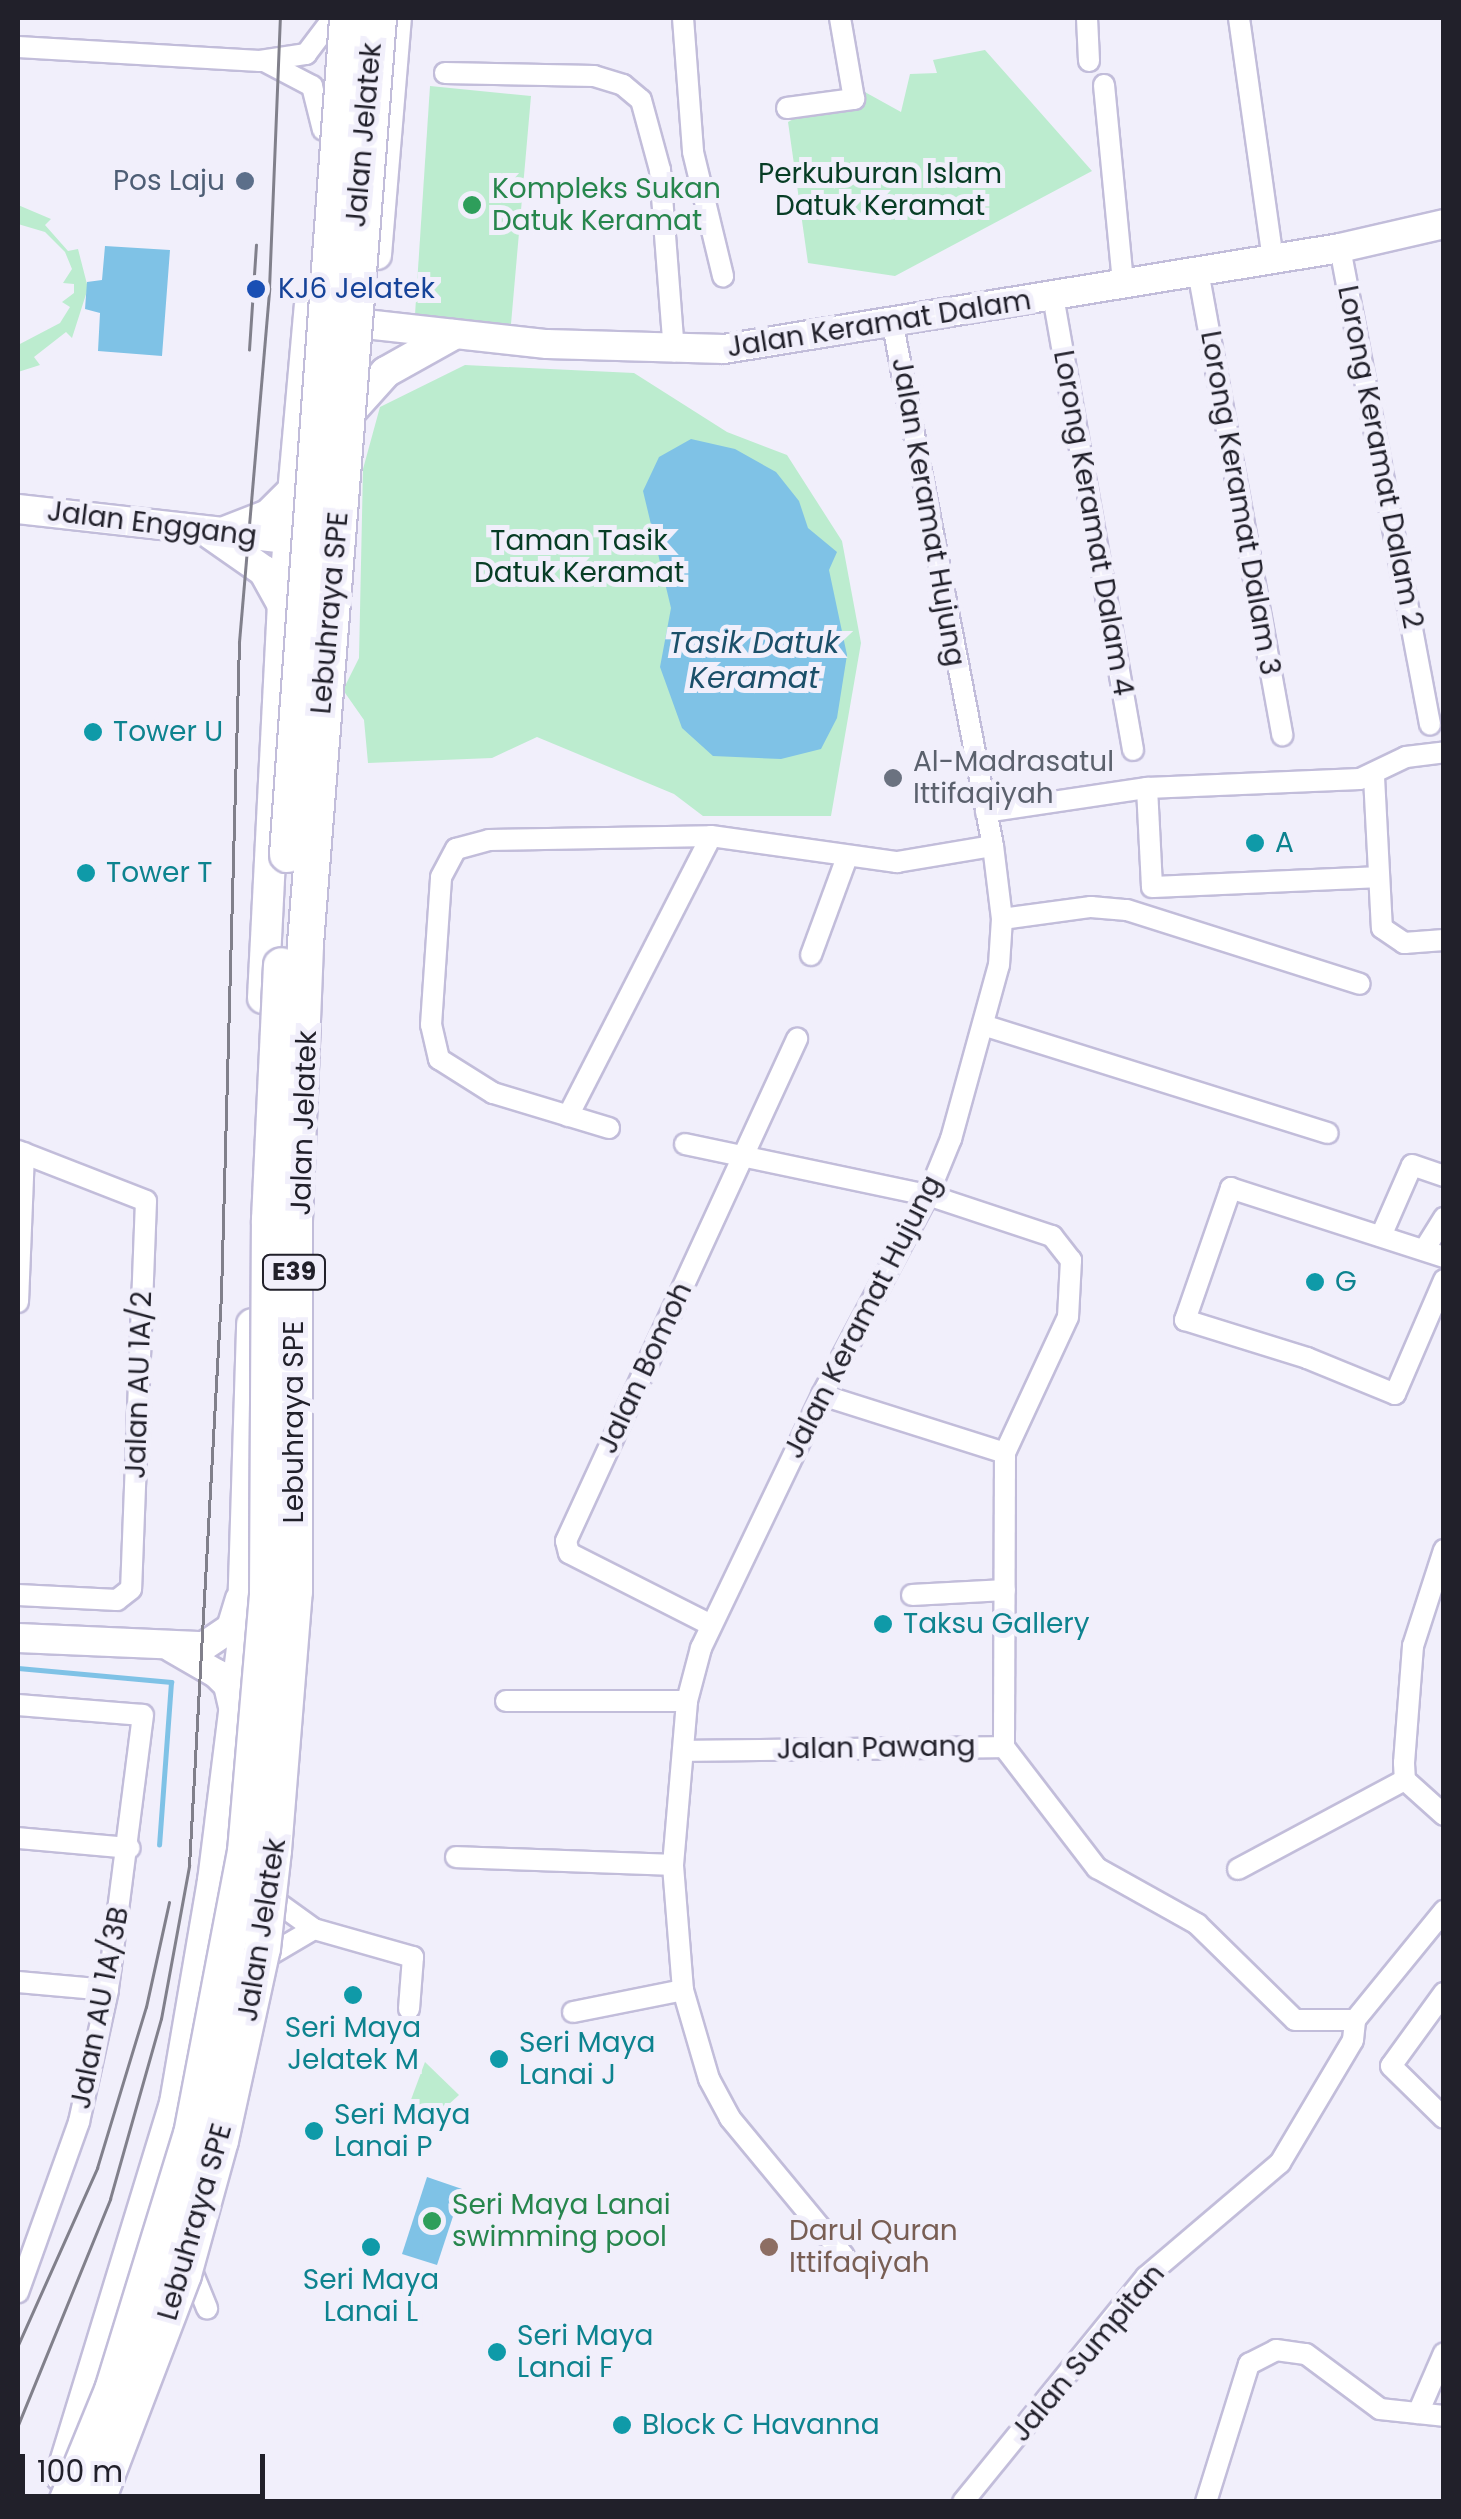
<!DOCTYPE html>
<style>
body{margin:0}
#map{position:relative;width:1461px;height:2519px;overflow:hidden;background:#f1effb;font-family:Poppins,sans-serif}
div>[style]{position:absolute}
[style*='--x']{left:calc(var(--x)*1px);top:calc(var(--y)*1px);width:calc(var(--w)*1px);rotate:calc(var(--a)*1deg)}
.green>*{inset:0;background:#bceccf}
.water>*{inset:0;background:#7fc2e6}
.stream>*{height:5px;margin:-2.5px;padding:0 2.5px;transform-origin:2.5px;border-radius:2.5px;background:#7fc2e6}
.roads{filter:drop-shadow(2px 0 #c2bdda) drop-shadow(-2px 0 #c2bdda) drop-shadow(0 2px #c2bdda) drop-shadow(0 -2px #c2bdda)}
.street>*{height:20px;margin:-10px;padding:0 10px;transform-origin:10px;border-radius:10px;background:#fff}
.secondary>*{height:28px;margin:-14px;padding:0 14px;transform-origin:14px;border-radius:14px;background:#fff}
.primary>*{height:30px;margin:-15px;padding:0 15px;transform-origin:15px;border-radius:15px;background:#fff}
.tram>*{height:2.5px;margin:-1.25px;padding:0 1.25px;transform-origin:1.25px;border-radius:1.25px;background:#81808b}
.bridges{filter:drop-shadow(2px 0 #c2bdda) drop-shadow(-2px 0 #c2bdda) drop-shadow(0 2px #c2bdda) drop-shadow(0 -2px #c2bdda)}
.highway-bridge>*{height:35px;margin:-17.5px;padding:0 17.5px;transform-origin:17.5px;border-radius:17.5px;background:#fff}
.dots>*{width:28px;height:28px;translate:-50% -50%;box-sizing:border-box;border:5px solid #f1effb;border-radius:50%}
span{translate:-50% -50%;white-space:nowrap;text-align:center;line-height:1.15;-webkit-text-stroke:10px #f1effb;paint-order:stroke}
.shield-label span{padding:2px 8px;background:#f1effb;border:2px solid;border-radius:8px;-webkit-text-stroke-width:0}
.shield-label{font-size:25px;color:#21202a;font-weight:700}
.street-label{font-size:28px;color:#21202a}
.park-label{font-size:28px;color:#073d25}
.service-label{font-size:28px;color:#4e5e75}
.right{translate:-100% -50%;text-align:right}
.leisure-label{font-size:28px;color:#27864d}
.left{translate:0 -50%;text-align:left}
.transit-label{font-size:28px;color:#164399}
.culture-label{font-size:28px;color:#0d838f}
.worship-label{font-size:28px;color:#5b616d}
.education-label{font-size:28px;color:#785e54}
.water-label{font-size:30px;color:#1b4f69;font-style:italic}
.frame{position:absolute;inset:0;border:20px solid #21202a;pointer-events:none}
.scale{position:absolute;left:20px;top:2454px;width:245px;height:45px;box-sizing:border-box;border:5px solid #21202a;border-top:0;padding-left:12px;font-size:30px;line-height:35px;white-space:nowrap;color:#21202a;-webkit-text-stroke:8px #f1effb;paint-order:stroke}
</style>
<div id="map">
<div class="green">
<div style="clip-path:polygon(985px 50px,1092px 171px,895px 276px,808px 263px,788px 122px,854px 86px,901px 112px,910px 74px,937px 73px,933px 60px)"></div>
<div style="clip-path:polygon(430px 86px,531px 96px,511px 324px,415px 315px)"></div>
<div style="clip-path:polygon(18px 205px,51px 219px,45px 225px,68px 251px,78px 249px,88px 288px,72px 338px,66px 332px,34px 357px,40px 365px,18px 372px,18px 345px,60px 323px,70px 307px,62px 302px,74px 293px,74px 284px,63px 283px,72px 269px,65px 252px,45px 232px,18px 224px)"></div>
<div style="clip-path:polygon(465px 365px,634px 373px,727px 432px,787px 455px,842px 541px,861px 643px,831px 816px,703px 816px,674px 794px,537px 737px,492px 758px,368px 763px,364px 720px,343px 690px,359px 658px,363px 469px,380px 407px)"></div>
<div style="clip-path:polygon(425px 2062px,459px 2095px,438px 2114px,409px 2105px)"></div>
</div>
<div class="water">
<div style="clip-path:polygon(105px 246px,170px 250px,162px 356px,98px 351px,100px 313px,85px 309px,87px 282px,102px 280px)"></div>
<div style="clip-path:polygon(691px 439px,735px 449px,776px 472px,799px 501px,808px 528px,837px 552px,829px 570px,847px 655px,837px 718px,821px 749px,781px 759px,713px 756px,682px 728px,660px 667px,671px 608px,643px 491px,659px 457px)"></div>
<div style="clip-path:polygon(427px 2177px,462px 2189px,437px 2265px,402px 2254px)"></div>
</div>
<div class="stream">
<div style="--x:18;--y:1668;--w:154;--a:5.2"></div>
<div style="--x:171;--y:1682;--w:163;--a:94.2"></div>
</div>
<div class="roads">
<div class="street">
<div style="--x:683;--y:18;--w:134;--a:85.7"></div>
<div style="--x:693;--y:152;--w:128;--a:76.4"></div>
<div style="--x:1087;--y:18;--w:43;--a:87.3"></div>
<div style="--x:1239;--y:18;--w:243;--a:82"></div>
<div style="--x:18;--y:47;--w:242;--a:3.3"></div>
<div style="--x:260;--y:61;--w:47;--a:-8.7"></div>
<div style="--x:306;--y:54;--w:41;--a:-52.9"></div>
<div style="--x:266;--y:62;--w:52;--a:27.6"></div>
<div style="--x:312;--y:86;--w:45;--a:76"></div>
<div style="--x:445;--y:73;--w:149;--a:1.2"></div>
<div style="--x:594;--y:76;--w:30;--a:17"></div>
<div style="--x:623;--y:85;--w:23;--a:40"></div>
<div style="--x:641;--y:100;--w:73;--a:74.8"></div>
<div style="--x:660;--y:170;--w:182;--a:85.6"></div>
<div style="--x:1104;--y:85;--w:199;--a:84.5"></div>
<div style="--x:787;--y:108;--w:68;--a:-7.7"></div>
<div style="--x:854;--y:99;--w:82;--a:-99.8"></div>
<div style="--x:1340;--y:248;--w:485;--a:79.3"></div>
<div style="--x:1198;--y:271;--w:472;--a:79.7"></div>
<div style="--x:1053;--y:296;--w:461;--a:80"></div>
<div style="--x:1374;--y:777;--w:151;--a:87"></div>
<div style="--x:1382;--y:928;--w:27;--a:34"></div>
<div style="--x:1404;--y:943;--w:40;--a:-4.3"></div>
<div style="--x:1147;--y:788;--w:213;--a:-2.4"></div>
<div style="--x:1360;--y:779;--w:51;--a:-25.6"></div>
<div style="--x:1406;--y:757;--w:38;--a:-7"></div>
<div style="--x:986;--y:812;--w:163;--a:-8.5"></div>
<div style="--x:1147;--y:788;--w:99;--a:87.1"></div>
<div style="--x:1152;--y:887;--w:225;--a:-2.5"></div>
<div style="--x:1002;--y:919;--w:90;--a:-7.7"></div>
<div style="--x:1091;--y:907;--w:36;--a:5"></div>
<div style="--x:1127;--y:910;--w:244;--a:17.6"></div>
<div style="--x:811;--y:955;--w:104;--a:-69.8"></div>
<div style="--x:986;--y:1026;--w:358;--a:17.4"></div>
<div style="--x:568;--y:1116;--w:314;--a:-62.9"></div>
<div style="--x:609;--y:1128;--w:121;--a:-163.2"></div>
<div style="--x:493;--y:1093;--w:64;--a:-147.8"></div>
<div style="--x:439;--y:1059;--w:35;--a:-103"></div>
<div style="--x:431;--y:1025;--w:148;--a:-86.1"></div>
<div style="--x:441;--y:877;--w:32;--a:-62"></div>
<div style="--x:456;--y:849;--w:34;--a:-15"></div>
<div style="--x:489;--y:840;--w:222;--a:-1"></div>
<div style="--x:711;--y:836;--w:188;--a:8"></div>
<div style="--x:897;--y:862;--w:97;--a:-9.5"></div>
<div style="--x:685;--y:1144;--w:248;--a:11.9"></div>
<div style="--x:928;--y:1195;--w:131;--a:18.3"></div>
<div style="--x:1052;--y:1236;--w:31;--a:52"></div>
<div style="--x:1071;--y:1260;--w:57;--a:93"></div>
<div style="--x:1068;--y:1317;--w:150;--a:114.9"></div>
<div style="--x:1005;--y:1453;--w:294;--a:90.2"></div>
<div style="--x:18;--y:1151;--w:137;--a:21.3"></div>
<div style="--x:146;--y:1201;--w:388;--a:92.2"></div>
<div style="--x:131;--y:1589;--w:18;--a:142"></div>
<div style="--x:117;--y:1600;--w:99;--a:-177.1"></div>
<div style="--x:1381;--y:1236;--w:77;--a:-66.4"></div>
<div style="--x:1412;--y:1165;--w:34;--a:19"></div>
<div style="--x:1424;--y:1250;--w:38;--a:-58"></div>
<div style="--x:1444;--y:1257;--w:224;--a:-162.1"></div>
<div style="--x:1231;--y:1188;--w:140;--a:109.2"></div>
<div style="--x:1185;--y:1320;--w:128;--a:17.3"></div>
<div style="--x:1307;--y:1358;--w:95;--a:22.2"></div>
<div style="--x:1395;--y:1394;--w:124;--a:-66.7"></div>
<div style="--x:18;--y:1302;--w:149;--a:-87.7"></div>
<div style="--x:822;--y:1395;--w:192;--a:17.6"></div>
<div style="--x:1444;--y:1550;--w:101;--a:107.9"></div>
<div style="--x:1413;--y:1646;--w:117;--a:94.4"></div>
<div style="--x:1404;--y:1763;--w:17;--a:87"></div>
<div style="--x:1405;--y:1780;--w:52;--a:41.9"></div>
<div style="--x:912;--y:1595;--w:93;--a:-3.1"></div>
<div style="--x:711;--y:1625;--w:159;--a:-153.1"></div>
<div style="--x:569;--y:1553;--w:12;--a:-104"></div>
<div style="--x:566;--y:1541;--w:553;--a:-65.29"></div>
<div style="--x:506;--y:1701;--w:181;--a:0"></div>
<div style="--x:18;--y:1705;--w:125;--a:4.6"></div>
<div style="--x:143;--y:1715;--w:277;--a:97.3"></div>
<div style="--x:108;--y:1990;--w:135;--a:102.4"></div>
<div style="--x:79;--y:2122;--w:181;--a:109.7"></div>
<div style="--x:1004;--y:1747;--w:153;--a:52.5"></div>
<div style="--x:1097;--y:1868;--w:115;--a:29.2"></div>
<div style="--x:1197;--y:1924;--w:137;--a:44.4"></div>
<div style="--x:1295;--y:2020;--w:60;--a:0"></div>
<div style="--x:1355;--y:2020;--w:141;--a:-50.8"></div>
<div style="--x:685;--y:1751;--w:319;--a:-0.7"></div>
<div style="--x:18;--y:1838;--w:112;--a:5.1"></div>
<div style="--x:456;--y:1857;--w:217;--a:2.1"></div>
<div style="--x:1238;--y:1869;--w:189;--a:-28.1"></div>
<div style="--x:271;--y:1898;--w:53;--a:35.8"></div>
<div style="--x:314;--y:1929;--w:103;--a:15.8"></div>
<div style="--x:413;--y:1957;--w:52;--a:94.4"></div>
<div style="--x:261;--y:1960;--w:61;--a:-30.3"></div>
<div style="--x:18;--y:1982;--w:90;--a:5.1"></div>
<div style="--x:1444;--y:1993;--w:90;--a:126"></div>
<div style="--x:1391;--y:2066;--w:74;--a:44.5"></div>
<div style="--x:573;--y:2012;--w:112;--a:-11.3"></div>
<div style="--x:844;--y:2256;--w:179;--a:-129.6"></div>
<div style="--x:730;--y:2118;--w:44;--a:-118.3"></div>
<div style="--x:709;--y:2079;--w:93;--a:-106.3"></div>
<div style="--x:683;--y:1990;--w:125;--a:-94.6"></div>
<div style="--x:673;--y:1865;--w:165;--a:-85.1"></div>
<div style="--x:687;--y:1701;--w:55;--a:-75.2"></div>
<div style="--x:701;--y:1648;--w:280;--a:-64.4"></div>
<div style="--x:822;--y:1395;--w:226;--a:-62.1"></div>
<div style="--x:928;--y:1195;--w:61;--a:-67.7"></div>
<div style="--x:951;--y:1139;--w:180;--a:-74.6"></div>
<div style="--x:999;--y:965;--w:46;--a:-86.3"></div>
<div style="--x:1002;--y:919;--w:74;--a:-97"></div>
<div style="--x:993;--y:846;--w:531;--a:-100.87"></div>
<div style="--x:189;--y:2264;--w:48;--a:67.8"></div>
<div style="--x:1418;--y:2413;--w:65;--a:-66.6"></div>
<div style="--x:963;--y:2502;--w:290;--a:-50.9"></div>
<div style="--x:1146;--y:2277;--w:176;--a:-40.4"></div>
<div style="--x:1280;--y:2163;--w:143;--a:-59.3"></div>
<div style="--x:1353;--y:2040;--w:20;--a:-84"></div>
<div style="--x:1206;--y:2502;--w:145;--a:-72.7"></div>
<div style="--x:1249;--y:2364;--w:30;--a:-27"></div>
<div style="--x:1276;--y:2350;--w:30;--a:8"></div>
<div style="--x:1306;--y:2354;--w:92;--a:36.6"></div>
<div style="--x:1380;--y:2409;--w:64;--a:6.2"></div>
</div>
<div class="secondary">
<div style="--x:377;--y:255;--w:238;--a:-85.2"></div>
<div style="--x:338;--y:321;--w:210;--a:6.3"></div>
<div style="--x:547;--y:344;--w:177;--a:1.6"></div>
<div style="--x:724;--y:349;--w:624;--a:-9.31"></div>
<div style="--x:1340;--y:248;--w:107;--a:-13"></div>
<div style="--x:18;--y:509;--w:271;--a:6.4"></div>
<div style="--x:227;--y:530;--w:44;--a:-21.3"></div>
<div style="--x:268;--y:514;--w:33;--a:-45"></div>
<div style="--x:18;--y:1638;--w:186;--a:2.5"></div>
<div style="--x:204;--y:1646;--w:32;--a:-34"></div>
<div style="--x:231;--y:1628;--w:30;--a:-73"></div>
<div style="--x:172;--y:1648;--w:52;--a:30"></div>
<div style="--x:217;--y:1674;--w:16;--a:45"></div>
<div style="--x:228;--y:1685;--w:28;--a:77"></div>
</div>
<div class="primary">
<div style="--x:342;--y:421;--w:66;--a:-48.1"></div>
<div style="--x:386;--y:372;--w:76;--a:-29.3"></div>
<div style="--x:211;--y:534;--w:65;--a:34.9"></div>
<div style="--x:264;--y:571;--w:38;--a:61"></div>
<div style="--x:263;--y:998;--w:393;--a:-87.1"></div>
<div style="--x:283;--y:606;--w:301;--a:-84.9"></div>
<div style="--x:61;--y:2476;--w:390;--a:-73"></div>
<div style="--x:175;--y:2103;--w:225;--a:-80.3"></div>
<div style="--x:213;--y:1881;--w:236;--a:-82.9"></div>
<div style="--x:242;--y:1647;--w:323;--a:-88.2"></div>
</div>
</div>
<div class="tram">
<div style="--x:249;--y:350;--w:105;--a:-86.2"></div>
<div style="--x:18;--y:2345;--w:194;--a:-65.9"></div>
<div style="--x:97;--y:2168;--w:168;--a:-73.1"></div>
<div style="--x:146;--y:2007;--w:107;--a:-77.6"></div>
<div style="--x:18;--y:2425;--w:244;--a:-67.8"></div>
<div style="--x:110;--y:2199;--w:187;--a:-74.2"></div>
<div style="--x:161;--y:2019;--w:156;--a:-79.6"></div>
<div style="--x:189;--y:1866;--w:572;--a:-86.79"></div>
<div style="--x:221;--y:1295;--w:653;--a:-88.42"></div>
<div style="--x:239;--y:642;--w:354;--a:-85.1"></div>
<div style="--x:269;--y:289;--w:271;--a:-87.7"></div>
</div>
<div class="bridges">
<div class="highway-bridge">
<div style="--x:287;--y:854;--w:838;--a:-85.89"></div>
<div style="--x:66;--y:2502;--w:121;--a:-67.7"></div>
<div style="--x:112;--y:2390;--w:268;--a:-72.9"></div>
<div style="--x:191;--y:2134;--w:288;--a:-79.2"></div>
<div style="--x:245;--y:1851;--w:258;--a:-85.1"></div>
<div style="--x:267;--y:1594;--w:375;--a:-89.7"></div>
<div style="--x:269;--y:1219;--w:254;--a:-87.3"></div>
<div style="--x:96;--y:2502;--w:244;--a:-69.1"></div>
<div style="--x:183;--y:2274;--w:139;--a:-74.6"></div>
<div style="--x:220;--y:2140;--w:197;--a:-77.7"></div>
<div style="--x:262;--y:1948;--w:99;--a:-83.6"></div>
<div style="--x:273;--y:1850;--w:260;--a:-85.4"></div>
<div style="--x:294;--y:1591;--w:372;--a:-90"></div>
<div style="--x:294;--y:1219;--w:276;--a:-87.7"></div>
<div style="--x:305;--y:943;--w:928;--a:-85.49"></div>
</div>
</div>
<div class="dots">
<div style="left:245px;top:181px;background:#5c6f8a"></div>
<div style="left:472px;top:205px;background:#2e9e5b"></div>
<div style="left:256px;top:289px;background:#1a4fb4"></div>
<div style="left:93px;top:732px;background:#0f9aa8"></div>
<div style="left:893px;top:778px;background:#6b7280"></div>
<div style="left:1255px;top:843px;background:#0f9aa8"></div>
<div style="left:86px;top:873px;background:#0f9aa8"></div>
<div style="left:1315px;top:1282px;background:#0f9aa8"></div>
<div style="left:883px;top:1624px;background:#0f9aa8"></div>
<div style="left:353px;top:1995px;background:#0f9aa8"></div>
<div style="left:499px;top:2059px;background:#0f9aa8"></div>
<div style="left:314px;top:2131px;background:#0f9aa8"></div>
<div style="left:432px;top:2221px;background:#2e9e5b"></div>
<div style="left:371px;top:2247px;background:#0f9aa8"></div>
<div style="left:769px;top:2247px;background:#8d6e63"></div>
<div style="left:497px;top:2352px;background:#0f9aa8"></div>
<div style="left:622px;top:2425px;background:#0f9aa8"></div>
</div>
<div class="shield-label">
<span style="left:294px;top:1272px">E39</span>
</div>
<div class="street-label">
<span style="left:364px;top:135px;rotate:-85deg">Jalan Jelatek</span>
<span style="left:879px;top:324px;rotate:-9deg">Jalan Keramat Dalam</span>
<span style="left:1380px;top:457px;rotate:79deg">Lorong Keramat Dalam 2</span>
<span style="left:1240px;top:503px;rotate:80deg">Lorong Keramat Dalam 3</span>
<span style="left:928px;top:512px;rotate:80deg">Jalan Keramat Hujung</span>
<span style="left:1093px;top:523px;rotate:80deg">Lorong Keramat Dalam 4</span>
<span style="left:152px;top:524px;rotate:7deg">Jalan Enggang</span>
<span style="left:330px;top:613px;rotate:-85deg">Lebuhraya SPE</span>
<span style="left:304px;top:1123px;rotate:-88deg">Jalan Jelatek</span>
<span style="left:863px;top:1317px;rotate:-63deg">Jalan Keramat Hujung</span>
<span style="left:645px;top:1368px;rotate:-65deg">Jalan Bomoh</span>
<span style="left:139px;top:1385px;rotate:-88deg">Jalan AU 1A/2</span>
<span style="left:294px;top:1422px;rotate:-90deg">Lebuhraya SPE</span>
<span style="left:876px;top:1748px;rotate:-1deg">Jalan Pawang</span>
<span style="left:262px;top:1930px;rotate:-81deg">Jalan Jelatek</span>
<span style="left:100px;top:2008px;rotate:-79deg">Jalan AU 1A/3B</span>
<span style="left:195px;top:2222px;rotate:-74deg">Lebuhraya SPE</span>
<span style="left:1088px;top:2353px;rotate:-50deg">Jalan Sumpitan</span>
</div>
<div class="park-label">
<span style="left:880px;top:190px">Perkuburan Islam<br>Datuk Keramat</span>
<span style="left:579px;top:557px">Taman Tasik<br>Datuk Keramat</span>
</div>
<div class="service-label">
<span class="right" style="left:225px;top:181px">Pos Laju</span>
</div>
<div class="leisure-label">
<span class="left" style="left:492px;top:205px">Kompleks Sukan<br>Datuk Keramat</span>
<span class="left" style="left:452px;top:2221px">Seri Maya Lanai<br>swimming pool</span>
</div>
<div class="transit-label">
<span class="left" style="left:278px;top:289px">KJ6 Jelatek</span>
</div>
<div class="culture-label">
<span class="left" style="left:113px;top:732px">Tower U</span>
<span class="left" style="left:1275px;top:843px">A</span>
<span class="left" style="left:106px;top:873px">Tower T</span>
<span class="left" style="left:1335px;top:1282px">G</span>
<span class="left" style="left:903px;top:1624px">Taksu Gallery</span>
<span style="left:353px;top:2044px">Seri Maya<br>Jelatek M</span>
<span class="left" style="left:519px;top:2059px">Seri Maya<br>Lanai J</span>
<span class="left" style="left:334px;top:2131px">Seri Maya<br>Lanai P</span>
<span style="left:371px;top:2296px">Seri Maya<br>Lanai L</span>
<span class="left" style="left:517px;top:2352px">Seri Maya<br>Lanai F</span>
<span class="left" style="left:642px;top:2425px">Block C Havanna</span>
</div>
<div class="worship-label">
<span class="left" style="left:913px;top:778px">Al-Madrasatul<br>Ittifaqiyah</span>
</div>
<div class="education-label">
<span class="left" style="left:789px;top:2247px">Darul Quran<br>Ittifaqiyah</span>
</div>
<div class="water-label">
<span style="left:754px;top:660px">Tasik Datuk<br>Keramat</span>
</div>
<div class="frame"></div>
<div class="scale">100 m</div>
</div>
